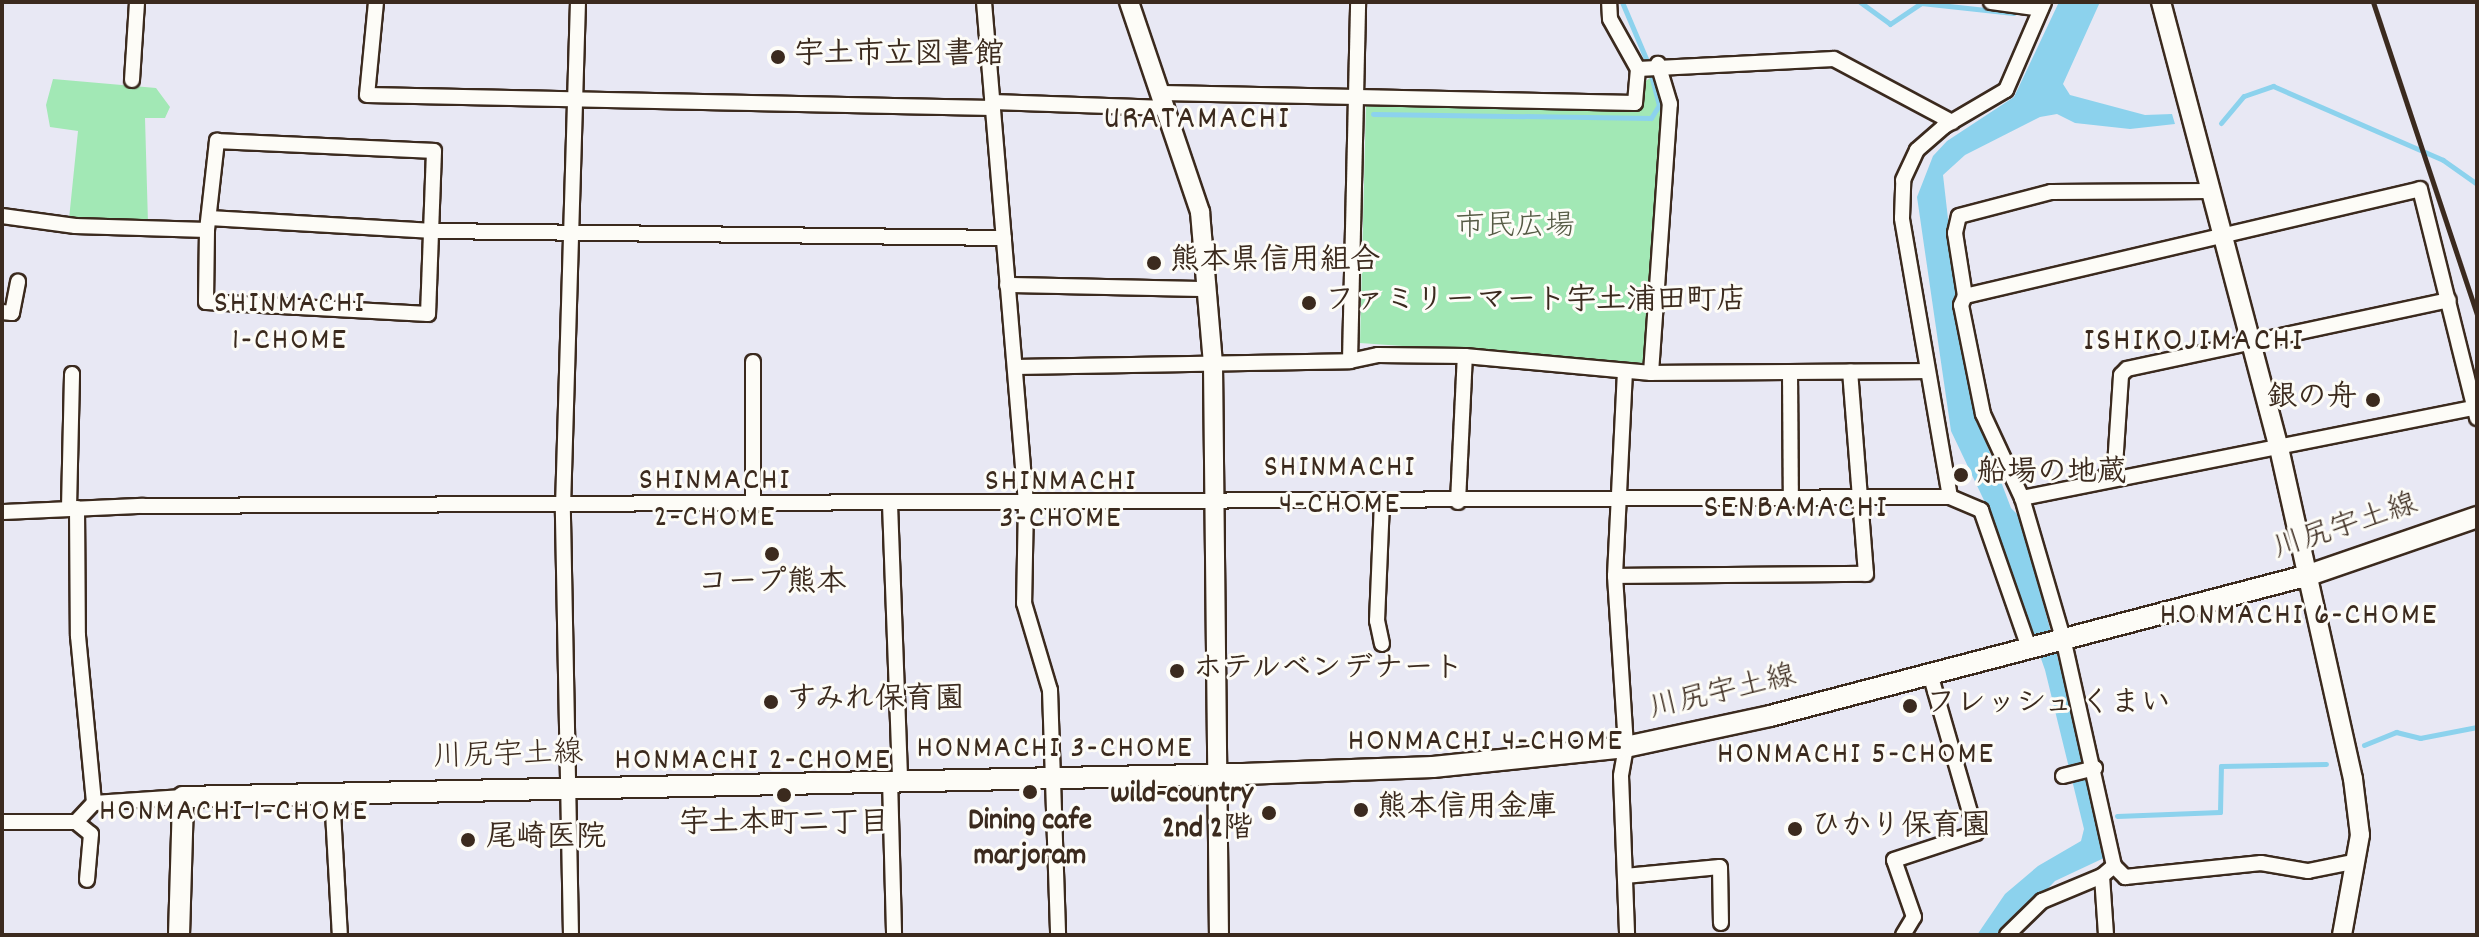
<!DOCTYPE html>
<meta charset="utf-8">
<style>
body{margin:0}
#map{position:relative;width:2479px;height:937px;overflow:hidden;background:#e8e8f4;font-family:Dekko,"Klee One",sans-serif}
div>[style]{position:absolute}
[style*='--x']{left:calc(var(--x)*1px);top:calc(var(--y)*1px);width:calc(var(--w)*1px);rotate:calc(var(--a)*1deg)}
.green>*{inset:0;background:#a2e8b5}
.water>*{inset:0;background:#8cd2ed}
.stream>*{height:5px;margin:-2.5px;padding:0 2.5px;transform-origin:2.5px;border-radius:2.5px;background:#8cd2ed}
.roads{filter:drop-shadow(2px 0 #3b2a1e) drop-shadow(-2px 0 #3b2a1e) drop-shadow(0 2px #3b2a1e) drop-shadow(0 -2px #3b2a1e)}
.minor>*{height:14px;margin:-7px;padding:0 7px;transform-origin:7px;border-radius:7px;background:#fdfcf7}
.tertiary>*{height:18px;margin:-9px;padding:0 9px;transform-origin:9px;border-radius:9px;background:#fdfcf7}
.secondary>*{height:20px;margin:-10px;padding:0 10px;transform-origin:10px;border-radius:10px;background:#fdfcf7}
.rail>*{height:5px;margin:-2.5px;padding:0 2.5px;transform-origin:2.5px;border-radius:2.5px;background:#3b2a1e}
.dots>*{width:22px;height:22px;translate:-50% -50%;box-sizing:border-box;border:4px solid #fdfcf7;border-radius:50%}
span{translate:-50% -50%;white-space:nowrap;text-align:center;line-height:1.15;-webkit-text-stroke:6px #fdfcf7;paint-order:stroke}
.poi-label{font-size:30px;color:#3b2a1e;font-weight:700}
.left{translate:0 -50%;text-align:left}
.right{translate:-100% -50%;text-align:right}
.park-label{font-size:30px;color:#555a44}
.street-label{font-size:30px;color:#3b2a1e}
.neighbourhood-label{font-size:32px;color:#3b2a1e;letter-spacing:2px}
.quarter-label{font-size:34px;color:#3b2a1e;letter-spacing:2px}
.frame{position:absolute;inset:0;border:4px solid #3b2a1e;pointer-events:none}
</style>
<div id="map">
<div class="green">
<div style="clip-path:polygon(1650px 78px,1659px 84px,1663px 108px,1644px 363px,1360px 343px,1366px 104px,1637px 106px,1643px 83px)"></div>
<div style="clip-path:polygon(53px 79px,156px 88px,170px 107px,165px 118px,145px 118px,148px 223px,69px 219px,78px 131px,50px 127px,46px 105px)"></div>
</div>
<div class="water">
<div style="clip-path:polygon(2059px 2px,2100px 2px,2063px 84px,2070px 95px,2145px 115px,2172px 114px,2175px 124px,2130px 129px,2075px 123px,2057px 114px,2040px 117px,1965px 155px,1943px 175px,1962px 341px,1981px 429px,2011px 508px,2020px 517px,2108px 845px,2104px 858px,2055px 881px,2003px 935px,1977px 935px,2005px 894px,2038px 866px,2081px 841px,2084px 829px,2045px 670px,1991px 515px,1951px 431px,1917px 197px,1933px 156px,1947px 141px,2014px 97px)"></div>
</div>
<div class="stream">
<div style="--x:1622;--y:2;--w:64;--a:67"></div>
<div style="--x:1860;--y:2;--w:37;--a:36"></div>
<div style="--x:1890;--y:24;--w:37;--a:-34"></div>
<div style="--x:1921;--y:3;--w:93;--a:6.2"></div>
<div style="--x:1373;--y:114;--w:278;--a:0.8"></div>
<div style="--x:1651;--y:118;--w:15;--a:-58"></div>
<div style="--x:1659;--y:105;--w:28;--a:-105"></div>
<div style="--x:2221;--y:123;--w:35;--a:-50"></div>
<div style="--x:2244;--y:96;--w:31;--a:-19"></div>
<div style="--x:2273;--y:86;--w:185;--a:23.5"></div>
<div style="--x:2443;--y:160;--w:42;--a:35.2"></div>
<div style="--x:2364;--y:745;--w:35;--a:-22"></div>
<div style="--x:2396;--y:732;--w:25;--a:14"></div>
<div style="--x:2420;--y:738;--w:58;--a:-10.9"></div>
<div style="--x:2117;--y:816;--w:103;--a:-2.2"></div>
<div style="--x:2220;--y:812;--w:46;--a:-88.8"></div>
<div style="--x:2221;--y:766;--w:105;--a:-1.1"></div>
</div>
<div class="roads">
<div class="minor">
<div style="--x:376;--y:2;--w:93;--a:95.5"></div>
<div style="--x:367;--y:95;--w:626;--a:1.19"></div>
<div style="--x:984;--y:2;--w:503;--a:85.21"></div>
<div style="--x:1026;--y:503;--w:100;--a:91.1"></div>
<div style="--x:1024;--y:603;--w:91;--a:73.4"></div>
<div style="--x:1050;--y:690;--w:245;--a:88.1"></div>
<div style="--x:1991;--y:2;--w:50;--a:8"></div>
<div style="--x:1638;--y:69;--w:196;--a:-2.9"></div>
<div style="--x:1834;--y:59;--w:134;--a:28.1"></div>
<div style="--x:132;--y:80;--w:78;--a:-86.3"></div>
<div style="--x:1162;--y:93;--w:473;--a:1.2"></div>
<div style="--x:1635;--y:103;--w:34;--a:-85"></div>
<div style="--x:1638;--y:69;--w:57;--a:-119.2"></div>
<div style="--x:1610;--y:19;--w:17;--a:-93"></div>
<div style="--x:992;--y:102;--w:175;--a:2"></div>
<div style="--x:217;--y:141;--w:217;--a:2.6"></div>
<div style="--x:434;--y:151;--w:163;--a:92.1"></div>
<div style="--x:428;--y:314;--w:222;--a:-176.9"></div>
<div style="--x:206;--y:302;--w:72;--a:-89.2"></div>
<div style="--x:207;--y:230;--w:90;--a:-83.6"></div>
<div style="--x:2;--y:216;--w:74;--a:7.8"></div>
<div style="--x:75;--y:226;--w:132;--a:1.7"></div>
<div style="--x:209;--y:218;--w:225;--a:3.3"></div>
<div style="--x:434;--y:231;--w:570;--a:0.7"></div>
<div style="--x:1007;--y:285;--w:198;--a:1.2"></div>
<div style="--x:1965;--y:296;--w:467;--a:-13.2"></div>
<div style="--x:2420;--y:189;--w:236;--a:76"></div>
<div style="--x:2;--y:312;--w:10;--a:6"></div>
<div style="--x:12;--y:313;--w:32;--a:-79"></div>
<div style="--x:1350;--y:361;--w:359;--a:-88.7"></div>
<div style="--x:1015;--y:367;--w:335;--a:-1"></div>
<div style="--x:1350;--y:361;--w:29;--a:-12"></div>
<div style="--x:1378;--y:355;--w:87;--a:0.7"></div>
<div style="--x:1465;--y:356;--w:187;--a:5.2"></div>
<div style="--x:1651;--y:373;--w:270;--a:-86"></div>
<div style="--x:1670;--y:104;--w:42;--a:-106.7"></div>
<div style="--x:1625;--y:371;--w:205;--a:92.8"></div>
<div style="--x:1615;--y:576;--w:171;--a:86.3"></div>
<div style="--x:1626;--y:747;--w:29;--a:100"></div>
<div style="--x:1621;--y:776;--w:159;--a:87.8"></div>
<div style="--x:1790;--y:372;--w:128;--a:89.6"></div>
<div style="--x:1651;--y:373;--w:275;--a:-0.4"></div>
<div style="--x:2100;--y:481;--w:21;--a:-45"></div>
<div style="--x:2115;--y:466;--w:91;--a:-86.2"></div>
<div style="--x:2121;--y:375;--w:8;--a:-45"></div>
<div style="--x:2127;--y:369;--w:329;--a:-12.1"></div>
<div style="--x:1950;--y:497;--w:283;--a:-99.8"></div>
<div style="--x:1902;--y:218;--w:38;--a:-88"></div>
<div style="--x:1903;--y:180;--w:33;--a:-65"></div>
<div style="--x:1917;--y:150;--w:35;--a:-41"></div>
<div style="--x:1943;--y:127;--w:73;--a:-30.4"></div>
<div style="--x:2006;--y:90;--w:96;--a:-66.6"></div>
<div style="--x:2022;--y:498;--w:461;--a:-11.3"></div>
<div style="--x:1458;--y:502;--w:146;--a:-87.3"></div>
<div style="--x:890;--y:504;--w:275;--a:87.9"></div>
<div style="--x:753;--y:505;--w:143;--a:-90"></div>
<div style="--x:69;--y:508;--w:134;--a:-88.7"></div>
<div style="--x:77;--y:508;--w:128;--a:89.6"></div>
<div style="--x:78;--y:636;--w:168;--a:84.5"></div>
<div style="--x:2;--y:512;--w:140;--a:-2.5"></div>
<div style="--x:142;--y:506;--w:1808;--a:-0.29"></div>
<div style="--x:1950;--y:497;--w:34;--a:23"></div>
<div style="--x:1981;--y:510;--w:146;--a:70.8"></div>
<div style="--x:1615;--y:576;--w:251;--a:-0.5"></div>
<div style="--x:1866;--y:574;--w:203;--a:-94.5"></div>
<div style="--x:1382;--y:644;--w:24;--a:-102"></div>
<div style="--x:1377;--y:621;--w:120;--a:-87.6"></div>
<div style="--x:2063;--y:776;--w:33;--a:-14"></div>
<div style="--x:890;--y:779;--w:156;--a:88.5"></div>
<div style="--x:332;--y:794;--w:141;--a:86.8"></div>
<div style="--x:2;--y:822;--w:74;--a:0"></div>
<div style="--x:76;--y:822;--w:26;--a:-47"></div>
<div style="--x:94;--y:803;--w:89;--a:-3.9"></div>
<div style="--x:76;--y:822;--w:19;--a:39"></div>
<div style="--x:91;--y:834;--w:46;--a:95"></div>
<div style="--x:2114;--y:866;--w:16;--a:45"></div>
<div style="--x:2125;--y:877;--w:137;--a:-5.9"></div>
<div style="--x:2261;--y:863;--w:48;--a:9.7"></div>
<div style="--x:2308;--y:871;--w:50;--a:-11.5"></div>
<div style="--x:1625;--y:876;--w:95;--a:-5.4"></div>
<div style="--x:1720;--y:867;--w:56;--a:89"></div>
<div style="--x:2102;--y:876;--w:59;--a:86.1"></div>
<div style="--x:571;--y:935;--w:428;--a:-91.1"></div>
<div style="--x:563;--y:507;--w:505;--a:-88.3"></div>
<div style="--x:1903;--y:935;--w:21;--a:-59"></div>
<div style="--x:1914;--y:917;--w:60;--a:-109.3"></div>
<div style="--x:1894;--y:860;--w:86;--a:-18.2"></div>
<div style="--x:1976;--y:833;--w:166;--a:-106.1"></div>
<div style="--x:2007;--y:935;--w:49;--a:-44.2"></div>
<div style="--x:2042;--y:901;--w:65;--a:-22.6"></div>
<div style="--x:2102;--y:876;--w:16;--a:-40"></div>
<div style="--x:2114;--y:866;--w:234;--a:-102.6"></div>
<div style="--x:2063;--y:638;--w:146;--a:-106.3"></div>
<div style="--x:2022;--y:498;--w:93;--a:-114.9"></div>
<div style="--x:1983;--y:414;--w:111;--a:-101.4"></div>
<div style="--x:1961;--y:305;--w:10;--a:-66"></div>
<div style="--x:1965;--y:296;--w:64;--a:-99"></div>
<div style="--x:1955;--y:233;--w:17;--a:-77"></div>
<div style="--x:1959;--y:216;--w:95;--a:-14.6"></div>
<div style="--x:2051;--y:192;--w:159;--a:-0.4"></div>
</div>
<div class="tertiary">
<div style="--x:1129;--y:2;--w:222;--a:71.3"></div>
<div style="--x:1200;--y:212;--w:154;--a:85.1"></div>
<div style="--x:1213;--y:365;--w:570;--a:89.4"></div>
<div style="--x:2161;--y:2;--w:461;--a:75.2"></div>
<div style="--x:2279;--y:448;--w:339;--a:77.4"></div>
<div style="--x:2353;--y:779;--w:56;--a:82.9"></div>
<div style="--x:2360;--y:835;--w:102;--a:100.2"></div>
</div>
<div class="secondary">
<div style="--x:179;--y:935;--w:138;--a:-88.3"></div>
<div style="--x:183;--y:797;--w:1060;--a:-1.24"></div>
<div style="--x:1243;--y:774;--w:190;--a:-2.1"></div>
<div style="--x:1433;--y:767;--w:194;--a:-5.9"></div>
<div style="--x:1626;--y:747;--w:147;--a:-12.1"></div>
<div style="--x:1770;--y:716;--w:557;--a:-14.66"></div>
<div style="--x:2309;--y:575;--w:178;--a:-19"></div>
</div>
</div>
<div class="rail">
<div style="--x:2373;--y:2;--w:329;--a:71.6"></div>
</div>
<div class="dots">
<div style="left:778px;top:57px;background:#3b2a1e"></div>
<div style="left:1154px;top:263px;background:#3b2a1e"></div>
<div style="left:1309px;top:303px;background:#3b2a1e"></div>
<div style="left:2373px;top:400px;background:#3b2a1e"></div>
<div style="left:1961px;top:475px;background:#3b2a1e"></div>
<div style="left:772px;top:554px;background:#3b2a1e"></div>
<div style="left:1177px;top:671px;background:#3b2a1e"></div>
<div style="left:771px;top:702px;background:#3b2a1e"></div>
<div style="left:1910px;top:706px;background:#3b2a1e"></div>
<div style="left:1030px;top:792px;background:#3b2a1e"></div>
<div style="left:784px;top:795px;background:#3b2a1e"></div>
<div style="left:1361px;top:810px;background:#3b2a1e"></div>
<div style="left:1269px;top:813px;background:#3b2a1e"></div>
<div style="left:1795px;top:829px;background:#3b2a1e"></div>
<div style="left:468px;top:840px;background:#3b2a1e"></div>
</div>
<div class="poi-label">
<span class="left" style="left:794px;top:57px">宇土市立図書館</span>
<span class="left" style="left:1170px;top:263px">熊本県信用組合</span>
<span class="left" style="left:1325px;top:303px">ファミリーマート宇土浦田町店</span>
<span class="right" style="left:2357px;top:400px">銀の舟</span>
<span class="left" style="left:1977px;top:475px">船場の地蔵</span>
<span style="left:772px;top:585px">コープ熊本</span>
<span class="left" style="left:1193px;top:671px">ホテルベンデナート</span>
<span class="left" style="left:787px;top:702px">すみれ保育園</span>
<span class="left" style="left:1926px;top:706px">フレッシュ くまい</span>
<span class="right" style="left:1253px;top:813px">wild-country<br>2nd 2階</span>
<span class="left" style="left:1377px;top:810px">熊本信用金庫</span>
<span style="left:1030px;top:840px">Dining cafe<br>marjoram</span>
<span style="left:784px;top:826px">宇土本町二丁目</span>
<span class="left" style="left:1811px;top:829px">ひかり保育園</span>
<span class="left" style="left:486px;top:840px">尾崎医院</span>
</div>
<div class="park-label">
<span style="left:1515px;top:229px">市民広場</span>
</div>
<div class="street-label">
<span style="left:2346px;top:529px;rotate:-18deg">川尻宇土線</span>
<span style="left:1723px;top:695px;rotate:-13deg">川尻宇土線</span>
<span style="left:508px;top:758px;rotate:-2deg">川尻宇土線</span>
</div>
<div class="neighbourhood-label">
<span style="left:290px;top:324px">SHINMACHI<br>1-CHOME</span>
<span style="left:1340px;top:488px">SHINMACHI<br>4-CHOME</span>
<span style="left:715px;top:501px">SHINMACHI<br>2-CHOME</span>
<span style="left:1061px;top:502px">SHINMACHI<br>3-CHOME</span>
<span style="left:2299px;top:617px">HONMACHI 6-CHOME</span>
<span style="left:1486px;top:743px">HONMACHI 4-CHOME</span>
<span style="left:1055px;top:750px">HONMACHI 3-CHOME</span>
<span style="left:1856px;top:756px">HONMACHI 5-CHOME</span>
<span style="left:753px;top:762px">HONMACHI 2-CHOME</span>
<span style="left:234px;top:813px">HONMACHI 1-CHOME</span>
</div>
<div class="quarter-label">
<span style="left:1197px;top:121px">URATAMACHI</span>
<span style="left:2194px;top:343px">ISHIKOJIMACHI</span>
<span style="left:1796px;top:510px">SENBAMACHI</span>
</div>
<div class="frame"></div>
</div>
